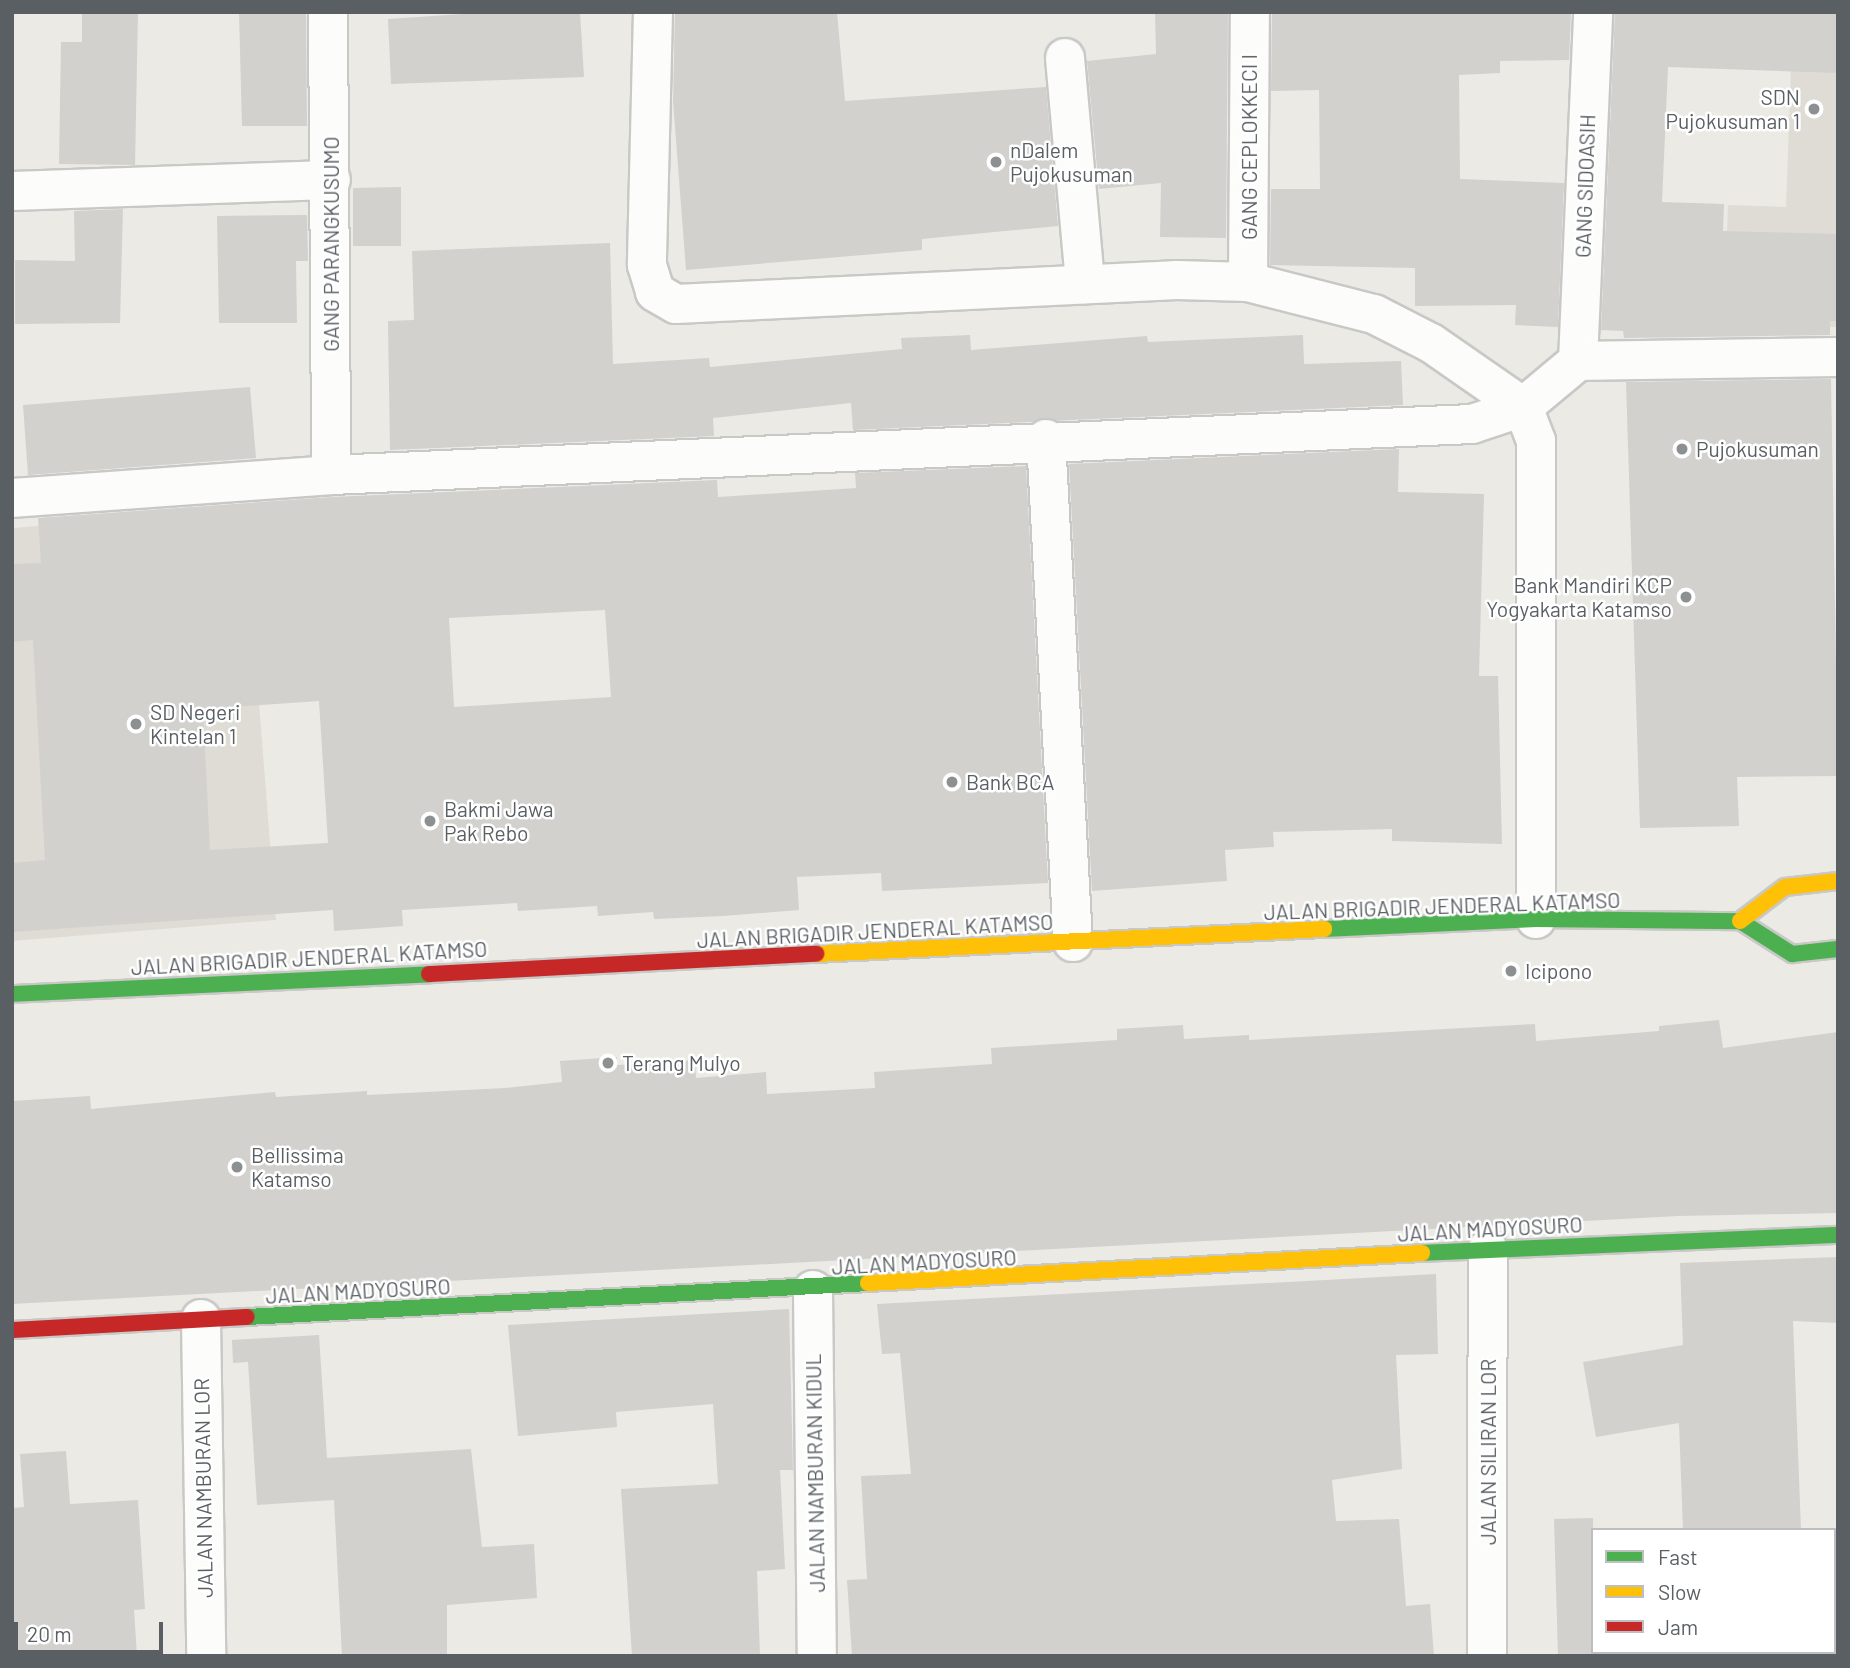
<!DOCTYPE html>
<style>
body{margin:0}
#map{position:relative;width:1850px;height:1668px;overflow:hidden;background:#ebeae5;font-family:Barlow,sans-serif}
div>[style]{position:absolute}
[style*='--x']{left:calc(var(--x)*1px);top:calc(var(--y)*1px);width:calc(var(--w)*1px);rotate:calc(var(--a)*1deg)}
.education>*{inset:0;background:#dedcd5}
.building>*{inset:0;background:#d2d1ce}
.roads{filter:drop-shadow(2px 0 #c8c8c7) drop-shadow(-2px 0 #c8c8c7) drop-shadow(0 2px #c8c8c7) drop-shadow(0 -2px #c8c8c7)}
.street>*{height:38px;margin:-19px;padding:0 19px;transform-origin:19px;border-radius:19px;background:#fcfcfb}
.fast>*{height:16px;margin:-8px;padding:0 8px;transform-origin:8px;border-radius:8px;background:#4caf50}
.slow>*{height:16px;margin:-8px;padding:0 8px;transform-origin:8px;border-radius:8px;background:#ffc107}
.jam>*{height:16px;margin:-8px;padding:0 8px;transform-origin:8px;border-radius:8px;background:#c62828}
.dots>*{width:19px;height:19px;translate:-50% -50%;box-sizing:border-box;border:4px solid #fff;border-radius:50%}
span{translate:-50% -50%;white-space:nowrap;text-align:center;line-height:1.15;-webkit-text-stroke:5px #fff;paint-order:stroke}
.poi-label{font-size:21px;color:#5a5f64}
.right{translate:-100% -50%;text-align:right}
.left{translate:0 -50%;text-align:left}
.street-label{font-size:21px;color:#5a5f64}
.frame{position:absolute;inset:0;border:14px solid #5a5f64;pointer-events:none}
.legend{position:absolute;left:1591px;top:1528px;width:245px;height:126px;box-sizing:border-box;background:#fff;border:2px solid #bdbfc1;margin:0;padding:9px 12px;list-style:none;font-size:21px;color:#5a5f64}
.legend li{display:flex;align-items:center;gap:14px;height:35px}
.legend b{width:35px;border:2px solid #bdbfc1}
.scale{position:absolute;left:14px;top:1622px;width:149px;height:32px;box-sizing:border-box;border:4px solid #5a5f64;border-top:0;padding-left:9px;font-size:21px;line-height:24px;white-space:nowrap;color:#5a5f64;-webkit-text-stroke:5px #fff;paint-order:stroke}
</style>
<div id="map">
<div class="education">
<div style="clip-path:polygon(1793px 12px,1838px 12px,1838px 327px,1724px 323px,1728px 205px,1786px 207px)"></div>
<div style="clip-path:polygon(244px 510px,276px 920px,12px 941px,12px 528px)"></div>
</div>
<div class="building">
<div style="clip-path:polygon(82px 12px,138px 12px,135px 165px,59px 164px,61px 42px,82px 42px)"></div>
<div style="clip-path:polygon(239px 12px,306px 12px,307px 126px,242px 126px)"></div>
<div style="clip-path:polygon(493px 12px,580px 12px,584px 77px,391px 84px,388px 19px)"></div>
<div style="clip-path:polygon(675px 12px,837px 12px,845px 101px,1046px 87px,1058px 226px,922px 239px,922px 250px,686px 270px,673px 101px)"></div>
<div style="clip-path:polygon(1155px 12px,1228px 12px,1226px 238px,1160px 237px,1161px 183px,1099px 189px,1087px 61px,1156px 54px)"></div>
<div style="clip-path:polygon(1272px 12px,1571px 12px,1569px 60px,1500px 61px,1500px 73px,1459px 75px,1460px 179px,1564px 183px,1558px 327px,1515px 325px,1516px 305px,1415px 306px,1415px 268px,1270px 265px,1271px 189px,1320px 189px,1319px 90px,1271px 91px)"></div>
<div style="clip-path:polygon(1615px 12px,1838px 12px,1838px 73px,1668px 67px,1662px 202px,1724px 204px,1723px 231px,1838px 234px,1838px 321px,1830px 321px,1830px 335px,1624px 338px,1623px 331px,1601px 330px)"></div>
<div style="clip-path:polygon(401px 187px,401px 246px,353px 246px,353px 188px)"></div>
<div style="clip-path:polygon(123px 209px,120px 323px,15px 324px,15px 260px,75px 261px,74px 211px)"></div>
<div style="clip-path:polygon(307px 215px,308px 261px,296px 261px,297px 323px,219px 323px,217px 216px)"></div>
<div style="clip-path:polygon(610px 243px,613px 364px,709px 358px,710px 367px,902px 349px,901px 338px,970px 335px,971px 350px,1147px 336px,1148px 342px,1303px 335px,1304px 364px,1401px 361px,1403px 405px,853px 430px,851px 403px,713px 418px,714px 436px,390px 450px,388px 321px,414px 320px,412px 251px)"></div>
<div style="clip-path:polygon(1831px 379px,1838px 776px,1737px 777px,1739px 826px,1640px 828px,1626px 382px)"></div>
<div style="clip-path:polygon(250px 387px,256px 458px,28px 475px,23px 405px)"></div>
<div style="clip-path:polygon(1399px 449px,1398px 492px,1484px 494px,1479px 676px,1498px 676px,1502px 844px,1392px 841px,1392px 829px,1273px 832px,1274px 847px,1225px 850px,1227px 881px,1092px 891px,1069px 464px)"></div>
<div style="clip-path:polygon(evenodd,1026px 466px,1048px 883px,882px 891px,881px 873px,797px 877px,799px 910px,723px 916px,654px 919px,653px 912px,598px 916px,597px 906px,518px 911px,517px 903px,402px 910px,403px 926px,334px 931px,333px 910px,12px 932px,12px 863px,45px 860px,33px 640px,12px 642px,12px 564px,41px 563px,38px 518px,332px 497px,717px 480px,718px 497px,856px 488px,855px 473px,1026px 466px,605px 610px,611px 697px,454px 707px,449px 618px,605px 610px,1026px 466px,319px 701px,328px 843px,210px 850px,203px 709px,319px 701px)"></div>
<div style="clip-path:polygon(1719px 1020px,1723px 1048px,1838px 1032px,1838px 1213px,1678px 1216px,12px 1304px,12px 1101px,90px 1096px,91px 1109px,275px 1092px,276px 1097px,367px 1091px,367px 1095px,505px 1088px,562px 1082px,560px 1061px,617px 1057px,617px 1065px,695px 1060px,696px 1078px,766px 1072px,767px 1094px,875px 1088px,874px 1072px,992px 1064px,991px 1048px,1117px 1040px,1117px 1029px,1183px 1025px,1184px 1039px,1249px 1035px,1249px 1040px,1535px 1024px,1536px 1041px,1659px 1031px,1659px 1026px)"></div>
<div style="clip-path:polygon(1838px 1257px,1838px 1323px,1793px 1321px,1801px 1530px,1683px 1530px,1679px 1423px,1596px 1437px,1583px 1362px,1683px 1345px,1680px 1263px)"></div>
<div style="clip-path:polygon(1436px 1274px,1438px 1354px,1396px 1355px,1402px 1469px,1332px 1480px,1336px 1521px,1399px 1519px,1406px 1606px,1430px 1604px,1434px 1656px,852px 1656px,847px 1580px,867px 1579px,861px 1476px,911px 1474px,900px 1353px,882px 1354px,877px 1304px)"></div>
<div style="clip-path:polygon(789px 1309px,793px 1470px,780px 1470px,785px 1569px,757px 1571px,760px 1656px,632px 1656px,621px 1489px,718px 1484px,713px 1404px,616px 1412px,617px 1427px,518px 1436px,508px 1325px)"></div>
<div style="clip-path:polygon(319px 1335px,327px 1458px,471px 1449px,482px 1547px,534px 1544px,537px 1598px,447px 1605px,447px 1656px,342px 1656px,334px 1500px,257px 1505px,248px 1362px,233px 1363px,232px 1340px)"></div>
<div style="clip-path:polygon(66px 1451px,70px 1504px,138px 1500px,145px 1609px,134px 1610px,137px 1656px,12px 1656px,12px 1508px,24px 1507px,20px 1454px)"></div>
<div style="clip-path:polygon(1593px 1518px,1593px 1656px,1558px 1656px,1554px 1519px)"></div>
</div>
<div class="roads">
<div class="street">
<div style="--x:328;--y:12;--w:463;--a:89.6"></div>
<div style="--x:653;--y:12;--w:253;--a:91.4"></div>
<div style="--x:647;--y:265;--w:28;--a:73"></div>
<div style="--x:655;--y:292;--w:24;--a:30"></div>
<div style="--x:676;--y:304;--w:502;--a:-2.74"></div>
<div style="--x:1177;--y:280;--w:71;--a:1.6"></div>
<div style="--x:1248;--y:282;--w:130;--a:14.3"></div>
<div style="--x:1374;--y:314;--w:64;--a:27"></div>
<div style="--x:1431;--y:343;--w:112;--a:34.8"></div>
<div style="--x:1523;--y:407;--w:36;--a:69"></div>
<div style="--x:1536;--y:441;--w:478;--a:90"></div>
<div style="--x:1065;--y:58;--w:227;--a:84.9"></div>
<div style="--x:12;--y:191;--w:319;--a:-2"></div>
<div style="--x:1248;--y:282;--w:270;--a:-89.6"></div>
<div style="--x:1578;--y:361;--w:349;--a:-87.5"></div>
<div style="--x:1046;--y:439;--w:504;--a:86.93"></div>
<div style="--x:12;--y:498;--w:320;--a:-4.1"></div>
<div style="--x:331;--y:475;--w:1142;--a:-2.56"></div>
<div style="--x:1472;--y:424;--w:54;--a:-18.4"></div>
<div style="--x:1523;--y:407;--w:72;--a:-39.9"></div>
<div style="--x:1578;--y:361;--w:260;--a:-0.9"></div>
<div style="--x:813;--y:1290;--w:366;--a:89.4"></div>
<div style="--x:201;--y:1319;--w:337;--a:89.1"></div>
<div style="--x:1487;--y:1656;--w:407;--a:-89.9"></div>
</div>
<div class="fast">
<div style="--x:1324;--y:929;--w:212;--a:-2.7"></div>
<div style="--x:1536;--y:919;--w:204;--a:0.6"></div>
<div style="--x:1740;--y:921;--w:62;--a:32.4"></div>
<div style="--x:1792;--y:954;--w:46;--a:-6.2"></div>
<div style="--x:12;--y:994;--w:417;--a:-2.7"></div>
<div style="--x:1422;--y:1253;--w:416;--a:-2.5"></div>
<div style="--x:247;--y:1317;--w:622;--a:-3.13"></div>
</div>
<div class="slow">
<div style="--x:1740;--y:921;--w:56;--a:-37.1"></div>
<div style="--x:1785;--y:887;--w:53;--a:-6.5"></div>
<div style="--x:816;--y:954;--w:509;--a:-2.82"></div>
<div style="--x:868;--y:1283;--w:555;--a:-3.1"></div>
</div>
<div class="jam">
<div style="--x:429;--y:974;--w:388;--a:-3"></div>
<div style="--x:12;--y:1330;--w:235;--a:-3.2"></div>
</div>
</div>
<div class="dots">
<div style="left:1814px;top:109px;background:#8d9091"></div>
<div style="left:996px;top:162px;background:#8d9091"></div>
<div style="left:1682px;top:449px;background:#8d9091"></div>
<div style="left:1686px;top:597px;background:#8d9091"></div>
<div style="left:136px;top:724px;background:#8d9091"></div>
<div style="left:952px;top:782px;background:#8d9091"></div>
<div style="left:430px;top:821px;background:#8d9091"></div>
<div style="left:1511px;top:971px;background:#8d9091"></div>
<div style="left:608px;top:1063px;background:#8d9091"></div>
<div style="left:237px;top:1167px;background:#8d9091"></div>
</div>
<div class="poi-label">
<span class="right" style="left:1800px;top:109px">SDN<br>Pujokusuman 1</span>
<span class="left" style="left:1010px;top:162px">nDalem<br>Pujokusuman</span>
<span class="left" style="left:1696px;top:449px">Pujokusuman</span>
<span class="right" style="left:1672px;top:597px">Bank Mandiri KCP<br>Yogyakarta Katamso</span>
<span class="left" style="left:150px;top:724px">SD Negeri<br>Kintelan 1</span>
<span class="left" style="left:966px;top:782px">Bank BCA</span>
<span class="left" style="left:444px;top:821px">Bakmi Jawa<br>Pak Rebo</span>
<span class="left" style="left:1525px;top:971px">Icipono</span>
<span class="left" style="left:622px;top:1063px">Terang Mulyo</span>
<span class="left" style="left:251px;top:1167px">Bellissima<br>Katamso</span>
</div>
<div class="street-label">
<span style="left:1249px;top:147px;rotate:-90deg">GANG CEPLOKKECI I</span>
<span style="left:1585px;top:186px;rotate:-88deg">GANG SIDOASIH</span>
<span style="left:331px;top:244px;rotate:-90deg">GANG PARANGKUSUMO</span>
<span style="left:1442px;top:906px;rotate:-2deg">JALAN BRIGADIR JENDERAL KATAMSO</span>
<span style="left:875px;top:931px;rotate:-3deg">JALAN BRIGADIR JENDERAL KATAMSO</span>
<span style="left:309px;top:958px;rotate:-3deg">JALAN BRIGADIR JENDERAL KATAMSO</span>
<span style="left:1490px;top:1229px;rotate:-3deg">JALAN MADYOSURO</span>
<span style="left:924px;top:1262px;rotate:-3deg">JALAN MADYOSURO</span>
<span style="left:358px;top:1291px;rotate:-3deg">JALAN MADYOSURO</span>
<span style="left:1488px;top:1452px;rotate:-90deg">JALAN SILIRAN LOR</span>
<span style="left:815px;top:1473px;rotate:-91deg">JALAN NAMBURAN KIDUL</span>
<span style="left:203px;top:1488px;rotate:-91deg">JALAN NAMBURAN LOR</span>
</div>
<div class="frame"></div>
<ul class="legend">
<li><b style="height:9px;background:#4caf50"></b>Fast</li>
<li><b style="height:9px;background:#ffc107"></b>Slow</li>
<li><b style="height:9px;background:#c62828"></b>Jam</li>
</ul>
<div class="scale">20 m</div>
</div>
